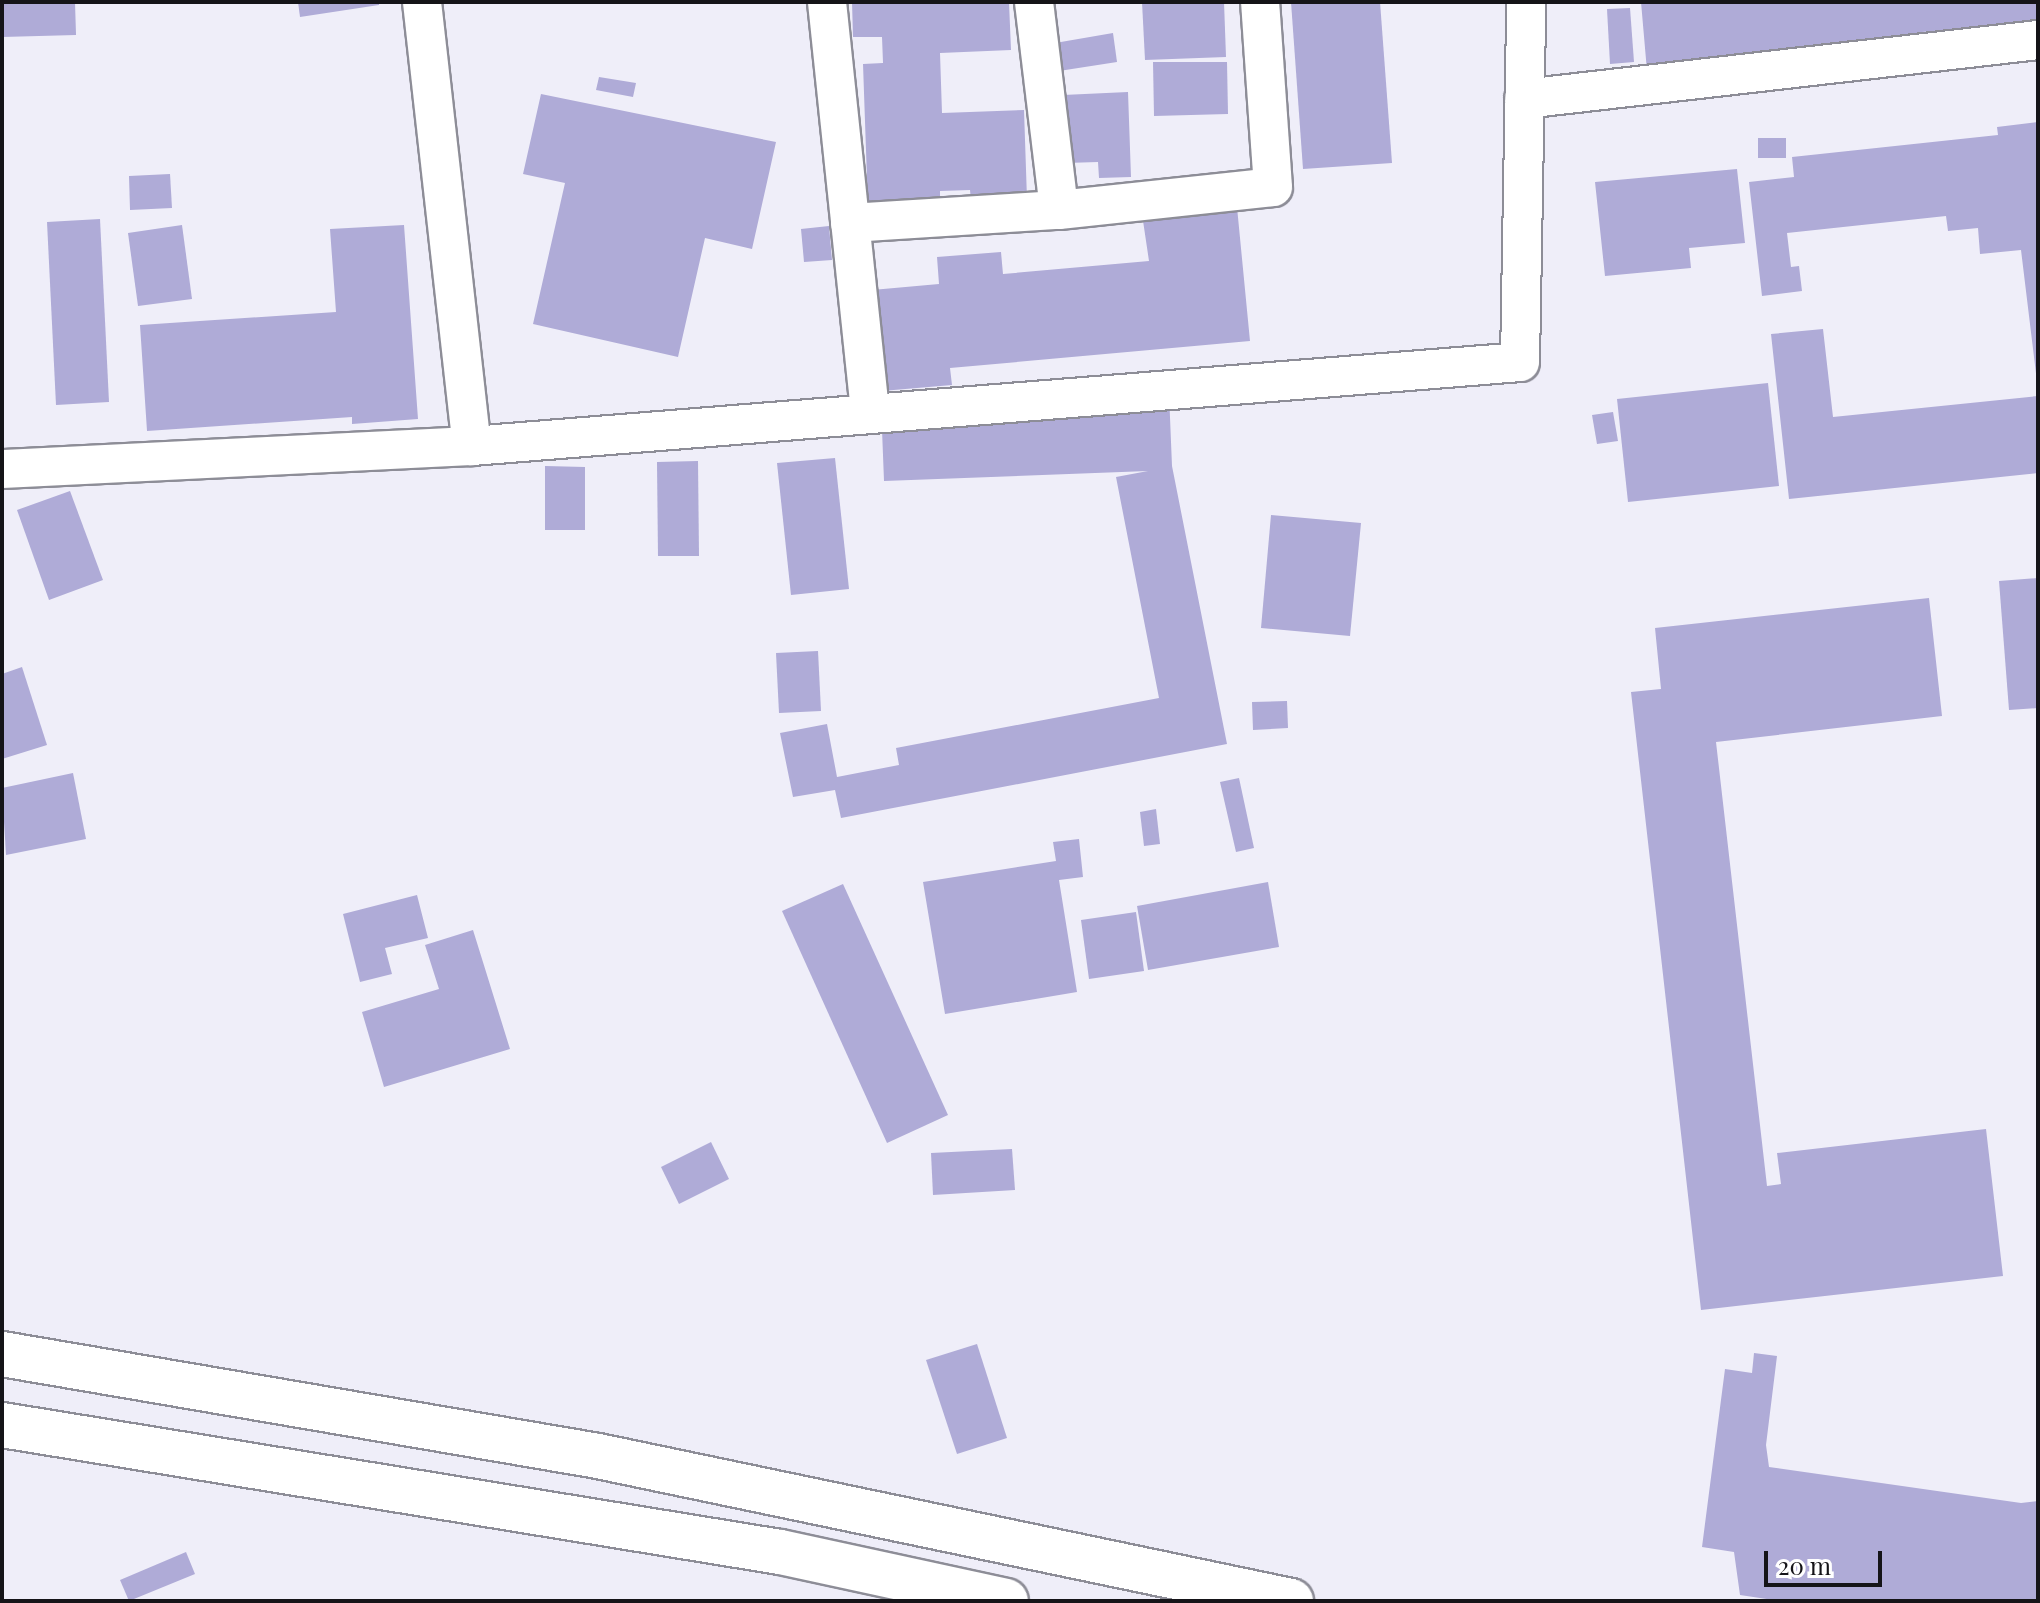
<!DOCTYPE html>
<style>
body{margin:0}
#map{position:relative;width:2040px;height:1603px;overflow:hidden;background:#efeef9;font-family:"Playfair Display",serif}
div>[style]{position:absolute}
[style*='--x']{left:calc(var(--x)*1px);top:calc(var(--y)*1px);width:calc(var(--w)*1px);rotate:calc(var(--a)*1deg)}
.building>*{inset:0;background:#afabd7}
.roads{filter:drop-shadow(2px 0 #8d8d97) drop-shadow(-2px 0 #8d8d97) drop-shadow(0 2px #8d8d97) drop-shadow(0 -2px #8d8d97)}
.minor>*{height:38px;margin:-19px;padding:0 19px;transform-origin:19px;border-radius:19px;background:#fff}
.highway>*{height:44px;margin:-22px;padding:0 22px;transform-origin:22px;border-radius:22px;background:#fff}
span{translate:-50% -50%;white-space:nowrap;text-align:center;line-height:1.15;-webkit-text-stroke:6px #fff;paint-order:stroke}
.frame{position:absolute;inset:0;border:4px solid #151418;pointer-events:none}
.scale{position:absolute;left:1764px;top:1551px;width:118px;height:36px;box-sizing:border-box;border:4px solid #151418;border-top:0;padding-left:10px;font-size:24px;line-height:28px;white-space:nowrap;color:#151418;-webkit-text-stroke:6px #fff;paint-order:stroke}
</style>
<div id="map">
<div class="building">
<div style="clip-path:polygon(2px 2px,75px 2px,76px 35px,2px 37px)"></div>
<div style="clip-path:polygon(298px 2px,379px 2px,379px 5px,300px 17px)"></div>
<div style="clip-path:polygon(852px 2px,1009px 2px,1011px 50px,940px 53px,942px 113px,1024px 110px,1027px 199px,971px 201px,970px 190px,940px 191px,940px 206px,868px 208px,863px 64px,883px 63px,882px 37px,853px 37px)"></div>
<div style="clip-path:polygon(1142px 2px,1224px 2px,1226px 57px,1145px 60px)"></div>
<div style="clip-path:polygon(1291px 2px,1380px 2px,1392px 163px,1303px 169px)"></div>
<div style="clip-path:polygon(1641px 2px,2038px 2px,2038px 22px,1922px 32px,1923px 48px,1647px 71px)"></div>
<div style="clip-path:polygon(1630px 8px,1634px 62px,1610px 64px,1607px 9px)"></div>
<div style="clip-path:polygon(1113px 33px,1117px 62px,1059px 71px,1055px 43px)"></div>
<div style="clip-path:polygon(1153px 62px,1227px 62px,1228px 114px,1154px 116px)"></div>
<div style="clip-path:polygon(599px 77px,636px 83px,633px 97px,596px 90px)"></div>
<div style="clip-path:polygon(1128px 92px,1131px 177px,1099px 178px,1098px 162px,1066px 163px,1063px 95px)"></div>
<div style="clip-path:polygon(541px 94px,776px 142px,752px 249px,705px 238px,678px 357px,533px 324px,565px 183px,523px 174px)"></div>
<div style="clip-path:polygon(2038px 122px,2038px 390px,2021px 250px,1980px 254px,1978px 228px,1948px 231px,1946px 216px,1787px 233px,1791px 267px,1799px 266px,1802px 291px,1762px 296px,1749px 182px,1794px 177px,1792px 157px,1998px 135px,1997px 127px)"></div>
<div style="clip-path:polygon(1758px 138px,1786px 138px,1786px 158px,1758px 158px)"></div>
<div style="clip-path:polygon(1737px 169px,1745px 243px,1689px 248px,1691px 268px,1605px 276px,1595px 182px)"></div>
<div style="clip-path:polygon(170px 174px,172px 208px,130px 210px,129px 176px)"></div>
<div style="clip-path:polygon(1237px 207px,1250px 341px,950px 368px,952px 385px,882px 391px,872px 290px,939px 284px,937px 257px,1001px 252px,1003px 274px,1149px 261px,1142px 214px)"></div>
<div style="clip-path:polygon(100px 219px,109px 402px,56px 405px,47px 222px)"></div>
<div style="clip-path:polygon(182px 225px,192px 299px,138px 306px,128px 233px)"></div>
<div style="clip-path:polygon(404px 225px,418px 419px,352px 424px,352px 417px,147px 431px,140px 325px,336px 312px,330px 229px)"></div>
<div style="clip-path:polygon(829px 226px,832px 260px,804px 262px,801px 229px)"></div>
<div style="clip-path:polygon(1823px 329px,1833px 417px,2038px 396px,2038px 473px,1789px 499px,1771px 334px)"></div>
<div style="clip-path:polygon(1768px 383px,1779px 486px,1628px 502px,1617px 399px)"></div>
<div style="clip-path:polygon(1169px 393px,1172px 466px,1227px 744px,841px 818px,835px 790px,793px 797px,780px 733px,827px 724px,837px 777px,899px 765px,896px 748px,1159px 698px,1116px 477px,1148px 471px,884px 481px,881px 404px)"></div>
<div style="clip-path:polygon(1613px 412px,1618px 441px,1597px 444px,1592px 415px)"></div>
<div style="clip-path:polygon(835px 458px,849px 589px,791px 595px,777px 463px)"></div>
<div style="clip-path:polygon(698px 461px,699px 556px,658px 556px,657px 462px)"></div>
<div style="clip-path:polygon(545px 466px,585px 467px,585px 530px,545px 530px)"></div>
<div style="clip-path:polygon(70px 491px,103px 580px,49px 600px,17px 510px)"></div>
<div style="clip-path:polygon(1271px 515px,1361px 523px,1350px 636px,1261px 628px)"></div>
<div style="clip-path:polygon(2038px 578px,2038px 708px,2009px 710px,1999px 581px)"></div>
<div style="clip-path:polygon(1929px 598px,1942px 716px,1716px 742px,1767px 1186px,1781px 1184px,1777px 1153px,1986px 1129px,2003px 1276px,1701px 1310px,1631px 692px,1661px 689px,1655px 628px)"></div>
<div style="clip-path:polygon(818px 651px,821px 711px,779px 713px,776px 653px)"></div>
<div style="clip-path:polygon(22px 667px,47px 745px,2px 759px,2px 674px)"></div>
<div style="clip-path:polygon(1287px 701px,1288px 728px,1253px 730px,1252px 702px)"></div>
<div style="clip-path:polygon(73px 773px,86px 839px,6px 855px,2px 788px)"></div>
<div style="clip-path:polygon(1239px 778px,1254px 848px,1236px 852px,1220px 782px)"></div>
<div style="clip-path:polygon(1156px 809px,1160px 844px,1144px 846px,1140px 812px)"></div>
<div style="clip-path:polygon(1079px 839px,1083px 877px,1059px 880px,1077px 992px,945px 1014px,923px 882px,1056px 861px,1053px 842px)"></div>
<div style="clip-path:polygon(1268px 882px,1279px 947px,1148px 970px,1137px 906px)"></div>
<div style="clip-path:polygon(843px 884px,948px 1115px,887px 1143px,782px 911px)"></div>
<div style="clip-path:polygon(417px 895px,428px 938px,385px 948px,392px 974px,360px 982px,343px 914px)"></div>
<div style="clip-path:polygon(1136px 912px,1144px 971px,1089px 979px,1081px 920px)"></div>
<div style="clip-path:polygon(473px 930px,510px 1049px,384px 1087px,362px 1012px,439px 989px,425px 945px)"></div>
<div style="clip-path:polygon(711px 1142px,729px 1179px,679px 1204px,661px 1167px)"></div>
<div style="clip-path:polygon(1012px 1149px,1015px 1190px,933px 1195px,931px 1153px)"></div>
<div style="clip-path:polygon(977px 1344px,1007px 1438px,957px 1454px,926px 1360px)"></div>
<div style="clip-path:polygon(1754px 1353px,1777px 1356px,1766px 1445px,1769px 1467px,2021px 1503px,2038px 1501px,2038px 1601px,1780px 1601px,1740px 1595px,1734px 1552px,1702px 1547px,1725px 1369px,1752px 1373px)"></div>
<div style="clip-path:polygon(186px 1552px,195px 1574px,129px 1601px,120px 1580px)"></div>
</div>
<div class="roads">
<div class="minor">
<div style="--x:422;--y:2;--w:447;--a:83.6"></div>
<div style="--x:827;--y:2;--w:413;--a:84"></div>
<div style="--x:1034;--y:2;--w:209;--a:83.1"></div>
<div style="--x:1524;--y:99;--w:517;--a:-6.55"></div>
<div style="--x:850;--y:223;--w:209;--a:-3.6"></div>
<div style="--x:1059;--y:210;--w:215;--a:-6.1"></div>
<div style="--x:1273;--y:187;--w:185;--a:-94"></div>
<div style="--x:2;--y:469;--w:471;--a:-2.8"></div>
<div style="--x:472;--y:446;--w:1051;--a:-4.58"></div>
<div style="--x:1520;--y:362;--w:360;--a:-89"></div>
</div>
<div class="highway">
<div style="--x:2;--y:1354;--w:605;--a:9.71"></div>
<div style="--x:598;--y:1456;--w:708;--a:11.82"></div>
<div style="--x:2;--y:1425;--w:788;--a:9.27"></div>
<div style="--x:780;--y:1552;--w:231;--a:12.2"></div>
</div>
</div>
<div class="frame"></div>
<div class="scale">20 m</div>
</div>
